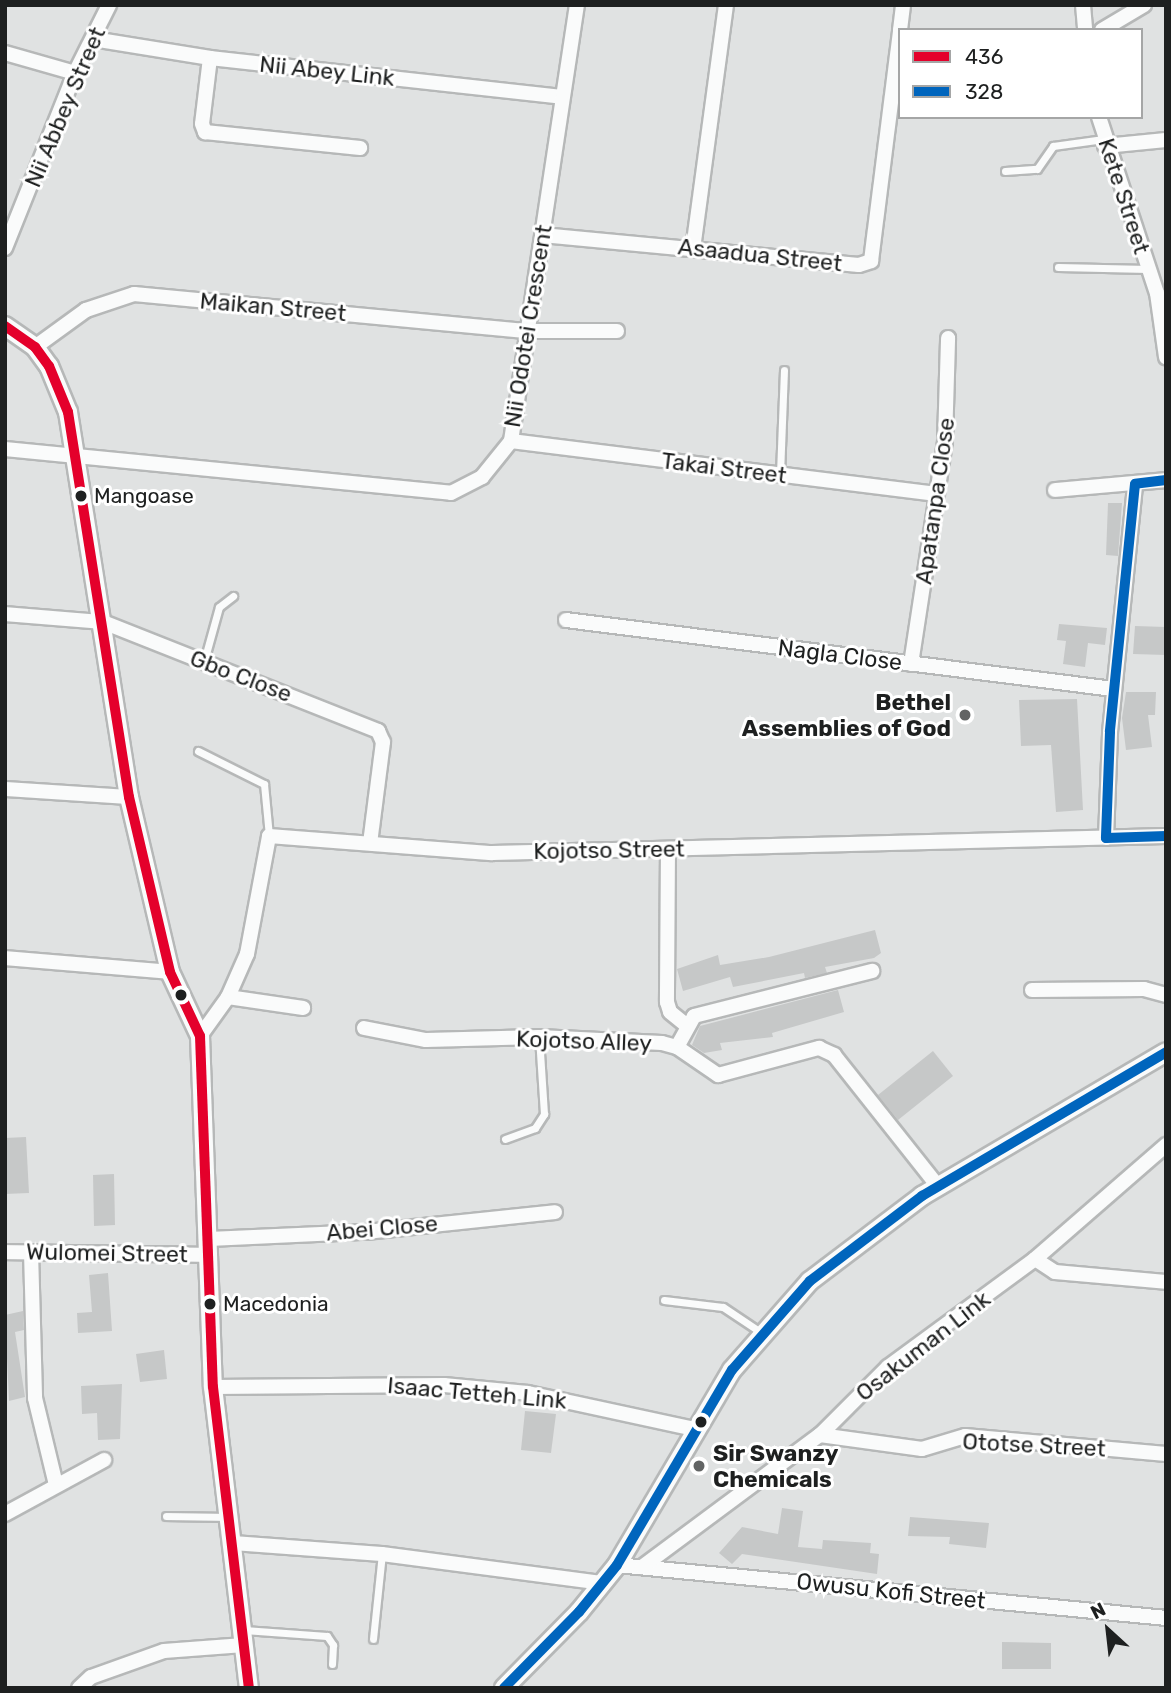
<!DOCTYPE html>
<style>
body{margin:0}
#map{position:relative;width:1171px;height:1693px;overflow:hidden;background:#e0e2e2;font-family:Rubik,sans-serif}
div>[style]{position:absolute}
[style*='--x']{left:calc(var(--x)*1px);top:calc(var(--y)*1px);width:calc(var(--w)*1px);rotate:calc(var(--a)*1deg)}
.building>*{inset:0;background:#c6c8c8}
.roads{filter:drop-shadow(2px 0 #b6b8b8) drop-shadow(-2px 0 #b6b8b8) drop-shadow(0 2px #b6b8b8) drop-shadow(0 -2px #b6b8b8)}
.service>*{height:7px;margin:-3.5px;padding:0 3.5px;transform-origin:3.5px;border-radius:3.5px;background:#fafbfb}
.minor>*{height:14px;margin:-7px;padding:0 7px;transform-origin:7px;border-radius:7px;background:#fafbfb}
.tertiary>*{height:18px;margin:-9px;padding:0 9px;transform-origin:9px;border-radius:9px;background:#fafbfb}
.bus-1>*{height:10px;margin:-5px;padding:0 5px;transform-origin:5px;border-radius:5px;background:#e4002b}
.bus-2>*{height:10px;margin:-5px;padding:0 5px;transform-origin:5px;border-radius:5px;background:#0065bd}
.dots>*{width:19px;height:19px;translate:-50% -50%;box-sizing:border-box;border:4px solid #fff;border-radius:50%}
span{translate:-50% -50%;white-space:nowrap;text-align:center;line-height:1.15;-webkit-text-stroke:6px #fff;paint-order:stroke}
.bus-label{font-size:21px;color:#1e2020}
.left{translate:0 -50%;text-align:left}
.street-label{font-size:23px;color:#1e2020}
.poi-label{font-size:23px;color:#1e2020;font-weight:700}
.right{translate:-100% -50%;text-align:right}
.frame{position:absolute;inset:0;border:7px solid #1e2020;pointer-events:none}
.legend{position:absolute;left:898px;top:28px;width:245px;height:91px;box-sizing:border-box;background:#fff;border:2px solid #a5a6a6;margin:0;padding:9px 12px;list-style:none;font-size:21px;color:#1e2020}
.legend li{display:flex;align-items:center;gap:14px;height:35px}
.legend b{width:35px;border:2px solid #a5a6a6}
.north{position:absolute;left:1073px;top:1595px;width:70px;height:70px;-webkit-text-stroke:5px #fff;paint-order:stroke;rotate:333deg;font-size:19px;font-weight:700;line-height:28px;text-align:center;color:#1e2020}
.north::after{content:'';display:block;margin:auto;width:24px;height:32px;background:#1e2020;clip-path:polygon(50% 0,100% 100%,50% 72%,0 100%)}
</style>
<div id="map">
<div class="building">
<div style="clip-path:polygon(1108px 503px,1122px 503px,1118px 556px,1106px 555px)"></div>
<div style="clip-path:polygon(1059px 624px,1107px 628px,1105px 645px,1088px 643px,1085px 667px,1063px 664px,1066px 641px,1057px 640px)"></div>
<div style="clip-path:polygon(1135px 626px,1166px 627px,1166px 655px,1133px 654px)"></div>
<div style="clip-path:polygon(1126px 692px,1156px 692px,1155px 715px,1148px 715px,1152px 747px,1126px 750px,1122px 718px)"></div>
<div style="clip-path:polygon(1077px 699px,1083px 810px,1056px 812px,1051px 745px,1021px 746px,1019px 700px)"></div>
<div style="clip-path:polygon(875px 930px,881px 953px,874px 958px,825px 967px,827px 973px,805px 978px,804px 973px,733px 987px,730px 977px,683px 991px,677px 969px,718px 955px,720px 965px,769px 957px)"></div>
<div style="clip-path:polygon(838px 990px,844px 1012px,772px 1033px,773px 1037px,720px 1043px,722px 1050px,704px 1053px,692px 1045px,700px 1026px)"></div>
<div style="clip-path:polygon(933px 1051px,953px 1076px,898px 1120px,878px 1095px)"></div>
<div style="clip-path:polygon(26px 1137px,29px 1193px,5px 1194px,5px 1138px)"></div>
<div style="clip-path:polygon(114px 1174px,115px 1225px,94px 1226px,93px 1175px)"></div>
<div style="clip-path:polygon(108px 1273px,112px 1331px,78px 1333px,77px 1313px,92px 1312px,89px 1275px)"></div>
<div style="clip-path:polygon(23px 1311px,24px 1330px,15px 1332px,25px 1397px,9px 1401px,5px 1315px)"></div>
<div style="clip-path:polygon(164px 1350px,167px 1379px,140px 1382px,136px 1354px)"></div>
<div style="clip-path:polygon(122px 1384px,120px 1439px,98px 1440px,97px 1413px,82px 1414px,81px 1386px)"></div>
<div style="clip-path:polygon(525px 1411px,556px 1414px,551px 1453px,521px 1450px)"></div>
<div style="clip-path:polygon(782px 1508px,803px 1511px,798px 1547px,822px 1549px,823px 1540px,871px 1543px,870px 1553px,879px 1554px,877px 1574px,742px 1554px,732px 1564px,719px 1553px,742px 1527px,778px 1534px)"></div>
<div style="clip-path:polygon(910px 1517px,989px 1523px,986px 1548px,949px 1544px,950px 1537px,908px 1536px)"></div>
<div style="clip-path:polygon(1002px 1642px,1051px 1643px,1051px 1669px,1002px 1669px)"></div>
</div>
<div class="roads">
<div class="service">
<div style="--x:1005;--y:171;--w:32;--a:-4"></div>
<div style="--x:1037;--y:169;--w:28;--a:-55"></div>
<div style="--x:1053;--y:146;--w:51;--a:-7.8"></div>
<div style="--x:1058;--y:267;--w:90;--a:1.3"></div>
<div style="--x:780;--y:474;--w:104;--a:-87.8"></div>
<div style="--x:204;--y:661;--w:56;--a:-74.5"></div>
<div style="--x:219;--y:607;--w:18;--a:-38"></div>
<div style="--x:198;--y:751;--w:74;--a:26.6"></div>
<div style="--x:264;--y:784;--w:52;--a:84.5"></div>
<div style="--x:505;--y:1139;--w:32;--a:-20"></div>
<div style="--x:535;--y:1128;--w:17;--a:-57"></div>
<div style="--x:544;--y:1114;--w:77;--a:-93.7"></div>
<div style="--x:664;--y:1300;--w:59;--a:6.8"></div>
<div style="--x:723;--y:1307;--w:47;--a:33.7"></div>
<div style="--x:166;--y:1516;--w:63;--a:0.9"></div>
<div style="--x:244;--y:1630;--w:83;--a:4.1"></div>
<div style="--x:327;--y:1636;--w:11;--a:56"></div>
<div style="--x:333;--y:1645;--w:19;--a:93"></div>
<div style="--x:373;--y:1639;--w:85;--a:-84"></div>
</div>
<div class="minor">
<div style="--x:1083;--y:5;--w:25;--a:85"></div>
<div style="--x:900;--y:30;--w:25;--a:-83"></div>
<div style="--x:1102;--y:30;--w:49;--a:-30.8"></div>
<div style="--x:93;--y:39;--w:119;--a:9.2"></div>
<div style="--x:210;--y:58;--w:354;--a:6.3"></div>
<div style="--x:5;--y:53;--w:73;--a:15.9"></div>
<div style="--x:210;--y:58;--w:66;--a:96.9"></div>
<div style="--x:202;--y:124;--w:9;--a:69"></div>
<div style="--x:205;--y:132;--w:156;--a:5.9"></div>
<div style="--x:1099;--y:117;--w:185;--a:71.8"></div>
<div style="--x:1157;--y:293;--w:65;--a:82"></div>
<div style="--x:1105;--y:146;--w:61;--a:-5.6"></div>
<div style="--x:542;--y:235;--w:318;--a:5.4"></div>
<div style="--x:859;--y:265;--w:13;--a:-18"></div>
<div style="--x:871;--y:261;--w:232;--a:-82.8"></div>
<div style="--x:5;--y:248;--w:188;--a:-68.2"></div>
<div style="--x:75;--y:73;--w:76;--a:-63.4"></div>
<div style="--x:693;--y:249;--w:246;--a:-82.3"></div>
<div style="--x:35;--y:347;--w:63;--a:-36"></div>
<div style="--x:86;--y:310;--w:51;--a:-18.4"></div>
<div style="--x:134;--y:294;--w:393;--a:5.4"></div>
<div style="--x:525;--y:331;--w:92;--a:0"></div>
<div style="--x:511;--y:441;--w:429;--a:7.1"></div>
<div style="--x:5;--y:449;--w:448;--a:5.6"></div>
<div style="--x:451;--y:493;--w:35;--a:-27"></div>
<div style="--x:482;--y:477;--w:46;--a:-51.1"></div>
<div style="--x:511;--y:441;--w:441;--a:-81.4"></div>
<div style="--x:1055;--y:490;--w:111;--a:-5.1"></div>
<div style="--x:5;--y:614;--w:98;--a:4.7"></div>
<div style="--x:103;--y:622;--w:296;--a:21.6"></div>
<div style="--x:378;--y:731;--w:12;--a:66"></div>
<div style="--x:383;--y:742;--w:102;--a:97.3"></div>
<div style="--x:566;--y:620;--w:552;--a:7.18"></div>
<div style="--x:911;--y:664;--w:225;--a:-81.3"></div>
<div style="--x:945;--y:442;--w:104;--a:-88.3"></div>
<div style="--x:5;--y:789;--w:124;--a:3.7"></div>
<div style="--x:1106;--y:838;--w:106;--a:-87.8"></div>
<div style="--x:1110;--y:732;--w:249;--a:-84.2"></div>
<div style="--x:668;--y:849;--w:153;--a:90.4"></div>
<div style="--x:667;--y:1002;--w:10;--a:73"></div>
<div style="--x:670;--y:1012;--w:21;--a:39"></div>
<div style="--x:5;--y:958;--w:166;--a:4.8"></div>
<div style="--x:1032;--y:990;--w:112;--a:-0.5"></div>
<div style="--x:1144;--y:989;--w:23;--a:15"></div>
<div style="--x:228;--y:997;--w:76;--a:8.3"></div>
<div style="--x:364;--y:1028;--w:63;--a:11"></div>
<div style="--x:426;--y:1040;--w:113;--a:-1.5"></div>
<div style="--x:539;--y:1037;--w:123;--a:2.8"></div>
<div style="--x:662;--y:1043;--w:16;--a:15"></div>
<div style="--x:677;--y:1047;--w:50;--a:34.3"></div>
<div style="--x:718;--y:1075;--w:105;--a:-15"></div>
<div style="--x:819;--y:1048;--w:17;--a:25"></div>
<div style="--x:834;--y:1055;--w:167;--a:51.6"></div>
<div style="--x:200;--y:1036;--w:48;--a:-54.3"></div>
<div style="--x:228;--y:997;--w:47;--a:-66.2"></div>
<div style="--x:247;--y:954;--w:120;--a:-79.4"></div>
<div style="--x:269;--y:836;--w:224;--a:4.4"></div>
<div style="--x:492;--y:853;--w:674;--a:-1.44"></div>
<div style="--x:677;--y:1047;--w:35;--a:-61"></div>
<div style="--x:694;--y:1016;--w:184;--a:-14.2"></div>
<div style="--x:209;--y:1239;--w:157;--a:-2.6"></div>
<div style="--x:366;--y:1232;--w:190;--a:-6"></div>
<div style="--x:5;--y:1252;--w:205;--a:0.8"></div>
<div style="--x:31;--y:1252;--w:146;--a:88.4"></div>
<div style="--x:35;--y:1398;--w:89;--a:76.4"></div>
<div style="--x:1035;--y:1259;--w:24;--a:33"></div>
<div style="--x:1055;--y:1272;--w:111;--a:5.1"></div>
<div style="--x:213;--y:1387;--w:231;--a:-0.5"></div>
<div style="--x:444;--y:1385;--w:84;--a:5.4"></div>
<div style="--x:528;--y:1393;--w:171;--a:12.2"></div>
<div style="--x:820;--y:1435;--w:103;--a:7.8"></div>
<div style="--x:922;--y:1449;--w:45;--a:-16.8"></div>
<div style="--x:965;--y:1436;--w:202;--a:5.1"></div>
<div style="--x:5;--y:1514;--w:113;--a:-28.6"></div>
<div style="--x:233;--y:1543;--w:149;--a:4.2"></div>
<div style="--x:382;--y:1554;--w:223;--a:7.5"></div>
<div style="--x:617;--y:1565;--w:552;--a:5.51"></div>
<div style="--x:642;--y:1567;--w:222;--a:-36.6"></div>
<div style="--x:820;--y:1435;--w:96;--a:-45"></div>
<div style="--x:888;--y:1367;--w:182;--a:-36.3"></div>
<div style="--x:1035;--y:1259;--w:174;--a:-41"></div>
<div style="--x:79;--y:1688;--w:16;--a:-43"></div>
<div style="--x:91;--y:1677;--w:77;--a:-19.6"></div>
<div style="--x:164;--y:1651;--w:80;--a:-4.3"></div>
</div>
<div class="tertiary">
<div style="--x:5;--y:326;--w:37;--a:35"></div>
<div style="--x:35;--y:347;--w:24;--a:54"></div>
<div style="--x:49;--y:366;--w:50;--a:67.6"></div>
<div style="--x:68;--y:412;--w:390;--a:81"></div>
<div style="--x:129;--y:797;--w:180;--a:76.8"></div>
<div style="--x:170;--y:972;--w:71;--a:64.9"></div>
<div style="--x:200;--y:1036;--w:351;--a:87.9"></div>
<div style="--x:213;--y:1387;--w:303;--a:83.2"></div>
<div style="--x:504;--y:1688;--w:107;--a:-45.4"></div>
<div style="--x:579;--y:1612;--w:60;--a:-51"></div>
<div style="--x:617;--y:1565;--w:226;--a:-59.5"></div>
<div style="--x:732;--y:1370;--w:118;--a:-48.8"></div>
<div style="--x:810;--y:1281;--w:141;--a:-37.2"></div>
<div style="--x:922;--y:1196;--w:283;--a:-30.5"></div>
</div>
</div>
<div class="bus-1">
<div style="--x:5;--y:326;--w:37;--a:35"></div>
<div style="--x:35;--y:347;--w:24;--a:54"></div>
<div style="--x:49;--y:366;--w:50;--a:67.6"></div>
<div style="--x:68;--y:412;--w:390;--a:81"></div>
<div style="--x:129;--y:797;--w:180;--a:76.8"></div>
<div style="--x:170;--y:972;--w:71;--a:64.9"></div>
<div style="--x:200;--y:1036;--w:351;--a:87.9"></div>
<div style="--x:213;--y:1387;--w:303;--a:83.2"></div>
</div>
<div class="bus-2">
<div style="--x:1166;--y:480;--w:31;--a:173"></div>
<div style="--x:1135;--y:484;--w:249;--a:95.8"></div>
<div style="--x:1110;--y:732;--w:106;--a:92.2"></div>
<div style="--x:1106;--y:838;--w:60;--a:-1.9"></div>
<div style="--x:504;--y:1688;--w:107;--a:-45.4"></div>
<div style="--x:579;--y:1612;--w:60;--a:-51"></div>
<div style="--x:617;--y:1565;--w:226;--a:-59.5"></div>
<div style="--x:732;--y:1370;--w:118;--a:-48.8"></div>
<div style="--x:810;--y:1281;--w:141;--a:-37.2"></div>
<div style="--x:922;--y:1196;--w:283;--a:-30.5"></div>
</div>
<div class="dots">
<div style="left:81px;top:496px;background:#1e2020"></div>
<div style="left:965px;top:715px;background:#626464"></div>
<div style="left:181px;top:995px;background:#1e2020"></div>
<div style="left:210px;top:1304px;background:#1e2020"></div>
<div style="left:701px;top:1422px;background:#1e2020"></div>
<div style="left:699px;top:1466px;background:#626464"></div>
</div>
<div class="bus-label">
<span class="left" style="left:94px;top:496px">Mangoase</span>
<span class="left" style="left:223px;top:1304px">Macedonia</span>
</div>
<div class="street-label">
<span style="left:327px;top:71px;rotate:6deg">Nii Abey Link</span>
<span style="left:65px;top:107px;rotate:-67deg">Nii Abbey Street</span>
<span style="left:1124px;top:196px;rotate:72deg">Kete Street</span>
<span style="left:760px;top:255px;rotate:6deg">Asaadua Street</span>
<span style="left:273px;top:307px;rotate:5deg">Maikan Street</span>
<span style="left:528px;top:326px;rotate:-81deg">Nii Odotei Crescent</span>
<span style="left:724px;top:468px;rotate:7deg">Takai Street</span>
<span style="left:935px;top:501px;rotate:-82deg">Apatanpa Close</span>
<span style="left:840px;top:655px;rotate:7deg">Nagla Close</span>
<span style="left:241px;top:676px;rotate:21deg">Gbo Close</span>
<span style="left:609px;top:850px;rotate:-1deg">Kojotso Street</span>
<span style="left:584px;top:1041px;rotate:2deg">Kojotso Alley</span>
<span style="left:382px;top:1228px;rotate:-5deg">Abei Close</span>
<span style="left:107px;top:1253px;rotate:1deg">Wulomei Street</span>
<span style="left:923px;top:1346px;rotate:-38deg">Osakuman Link</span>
<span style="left:477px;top:1393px;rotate:5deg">Isaac Tetteh Link</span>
<span style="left:1034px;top:1445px;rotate:3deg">Ototse Street</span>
<span style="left:891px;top:1591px;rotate:6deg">Owusu Kofi Street</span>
</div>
<div class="poi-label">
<span class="right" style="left:951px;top:715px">Bethel<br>Assemblies of God</span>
<span class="left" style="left:713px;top:1466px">Sir Swanzy<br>Chemicals</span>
</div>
<div class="frame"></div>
<ul class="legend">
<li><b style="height:9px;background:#e4002b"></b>436</li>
<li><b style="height:9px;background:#0065bd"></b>328</li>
</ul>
<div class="north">N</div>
</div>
